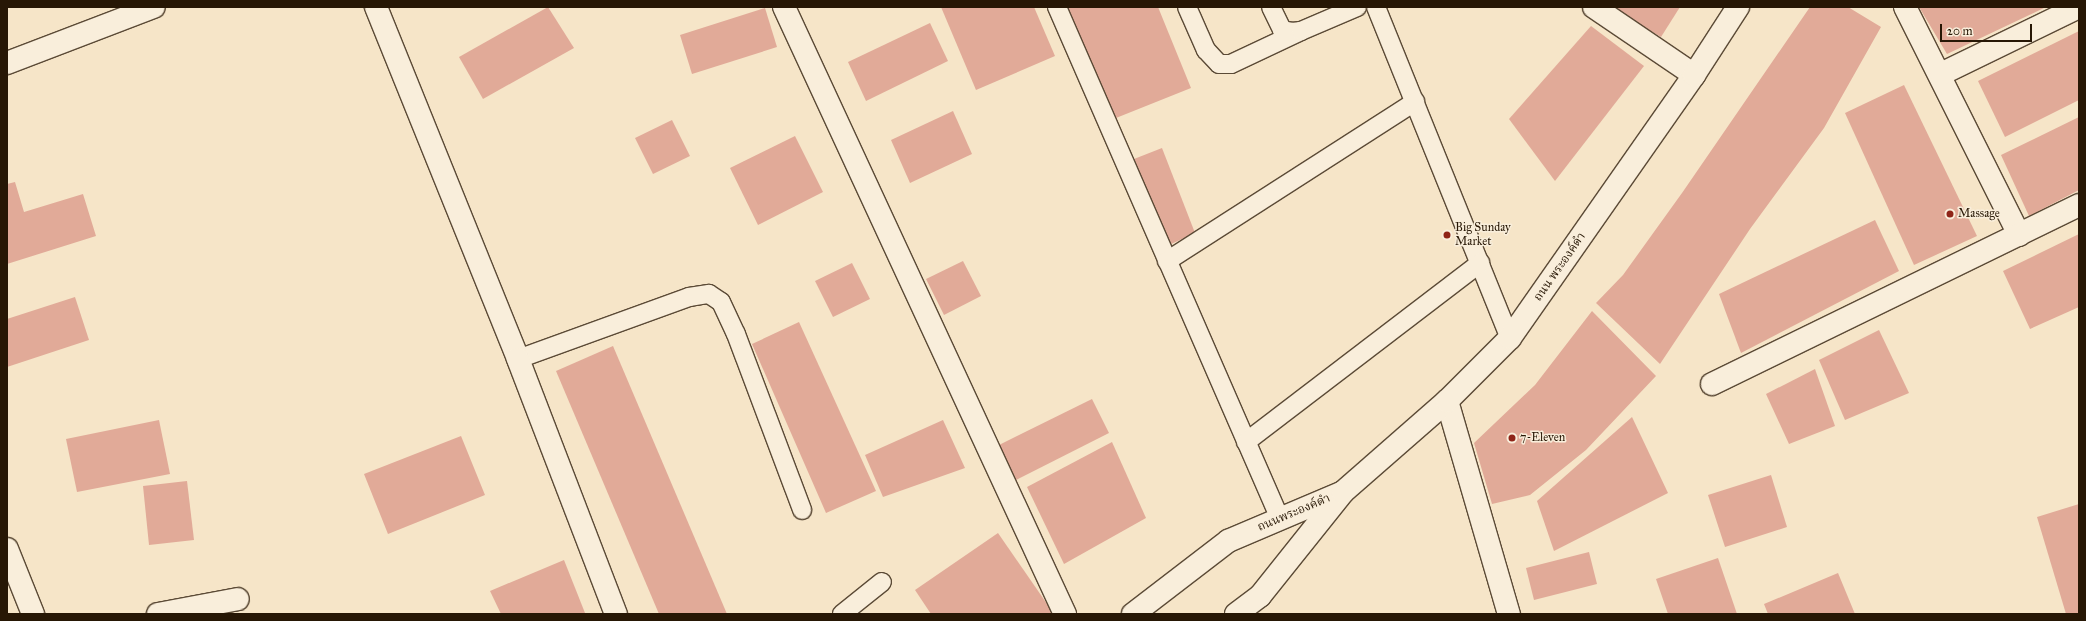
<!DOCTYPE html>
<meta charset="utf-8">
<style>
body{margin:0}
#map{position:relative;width:2086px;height:621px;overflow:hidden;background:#f6e5c8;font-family:"IM FELL Great Primer","Noto Serif Thai",serif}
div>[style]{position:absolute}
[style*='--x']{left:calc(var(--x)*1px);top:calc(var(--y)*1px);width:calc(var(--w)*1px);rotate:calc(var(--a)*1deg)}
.building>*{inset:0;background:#e1aa98}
.roads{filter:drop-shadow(1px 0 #5b4a36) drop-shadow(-1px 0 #5b4a36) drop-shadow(0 1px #5b4a36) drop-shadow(0 -1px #5b4a36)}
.lane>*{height:18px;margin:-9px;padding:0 9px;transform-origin:9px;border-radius:9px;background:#f9eedb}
.street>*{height:22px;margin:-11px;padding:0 11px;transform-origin:11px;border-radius:11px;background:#f9eedb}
.secondary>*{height:22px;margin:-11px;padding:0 11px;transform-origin:11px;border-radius:11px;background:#f9eedb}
.dots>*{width:11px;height:11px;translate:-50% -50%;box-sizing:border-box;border:2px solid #f9eedb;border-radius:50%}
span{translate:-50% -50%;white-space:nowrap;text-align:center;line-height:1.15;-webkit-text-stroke:3px #f9eedb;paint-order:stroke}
.poi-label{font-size:12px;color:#271705}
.left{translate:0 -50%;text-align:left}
.street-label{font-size:12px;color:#271705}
.frame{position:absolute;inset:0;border:8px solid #271705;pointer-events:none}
.scale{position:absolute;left:1940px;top:24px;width:92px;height:18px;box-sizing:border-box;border:2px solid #271705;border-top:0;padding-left:5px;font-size:12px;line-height:14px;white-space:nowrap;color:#271705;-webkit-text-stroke:3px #f9eedb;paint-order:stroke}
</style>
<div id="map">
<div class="building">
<div style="clip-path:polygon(548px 7px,574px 48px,483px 99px,459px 57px)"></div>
<div style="clip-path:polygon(941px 7px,1034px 7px,1055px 56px,976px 90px)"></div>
<div style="clip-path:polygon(1059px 7px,1158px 7px,1191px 88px,1106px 122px)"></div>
<div style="clip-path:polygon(1609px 7px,1680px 7px,1661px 37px)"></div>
<div style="clip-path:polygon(1810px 7px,1848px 7px,1881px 27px,1824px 128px,1750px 229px,1660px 364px,1596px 303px,1623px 275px,1682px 193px)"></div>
<div style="clip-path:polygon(1919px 7px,2046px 7px,1947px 54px)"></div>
<div style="clip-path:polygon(765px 8px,777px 47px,692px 74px,680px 35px)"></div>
<div style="clip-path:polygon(930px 23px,948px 61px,866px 101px,848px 62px)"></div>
<div style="clip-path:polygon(1591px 26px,1644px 66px,1555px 181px,1509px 119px)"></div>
<div style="clip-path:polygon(2079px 31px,2079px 100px,2005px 137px,1978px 81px)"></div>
<div style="clip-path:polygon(1904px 85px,1977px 236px,1914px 265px,1845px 113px)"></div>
<div style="clip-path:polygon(953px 111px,972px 154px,910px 183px,891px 140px)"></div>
<div style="clip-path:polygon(2079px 117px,2079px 190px,2029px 216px,2001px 155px)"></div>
<div style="clip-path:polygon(672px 120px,690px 156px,653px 174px,635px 138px)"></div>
<div style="clip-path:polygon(795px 136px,823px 192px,758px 225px,730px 168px)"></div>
<div style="clip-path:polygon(1162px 148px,1195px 233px,1169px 245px,1134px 159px)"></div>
<div style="clip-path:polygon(15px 182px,24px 212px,83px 194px,96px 236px,7px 264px,7px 184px)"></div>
<div style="clip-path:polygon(1875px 220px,1899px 271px,1741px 353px,1719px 294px)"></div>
<div style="clip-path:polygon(2079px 234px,2079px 307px,2030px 329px,2003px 271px)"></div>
<div style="clip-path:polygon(963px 261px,981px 296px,944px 315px,926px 279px)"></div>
<div style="clip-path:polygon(852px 263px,870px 299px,833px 317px,815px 281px)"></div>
<div style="clip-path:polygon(75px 297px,89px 340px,7px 367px,7px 319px)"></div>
<div style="clip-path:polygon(1592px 311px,1656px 376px,1586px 450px,1530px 495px,1492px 504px,1474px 443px,1535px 385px)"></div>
<div style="clip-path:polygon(799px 322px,876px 491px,826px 513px,752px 344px)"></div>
<div style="clip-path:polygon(1879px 330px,1909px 393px,1845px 420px,1819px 360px)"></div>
<div style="clip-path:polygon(613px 346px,727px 614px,659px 614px,556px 371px)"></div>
<div style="clip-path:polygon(1815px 369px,1835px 426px,1789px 444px,1766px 394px)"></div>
<div style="clip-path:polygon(1092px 399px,1109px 433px,1014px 481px,997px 446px)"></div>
<div style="clip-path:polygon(1632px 417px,1668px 493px,1554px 551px,1537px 501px)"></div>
<div style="clip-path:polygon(159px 420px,170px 474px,77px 492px,66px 439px)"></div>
<div style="clip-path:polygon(943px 420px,965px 468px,883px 497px,865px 455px)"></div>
<div style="clip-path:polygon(461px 436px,485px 495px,388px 534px,364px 474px)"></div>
<div style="clip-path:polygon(1112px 442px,1146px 518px,1064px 564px,1027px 487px)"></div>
<div style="clip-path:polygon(1771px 475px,1787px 527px,1725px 547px,1708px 495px)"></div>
<div style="clip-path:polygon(187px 481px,194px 540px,149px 545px,143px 486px)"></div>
<div style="clip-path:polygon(2079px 504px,2079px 614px,2066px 614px,2037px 517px)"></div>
<div style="clip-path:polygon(998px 533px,1054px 614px,931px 614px,915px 590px)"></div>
<div style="clip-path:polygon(1589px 552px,1597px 584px,1534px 600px,1526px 568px)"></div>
<div style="clip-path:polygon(1718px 558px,1737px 614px,1668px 614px,1656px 579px)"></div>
<div style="clip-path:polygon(564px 560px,585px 613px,501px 614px,490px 591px)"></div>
<div style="clip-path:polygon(1838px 573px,1855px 614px,1768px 614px,1764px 604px)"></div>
</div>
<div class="roads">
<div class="lane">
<div style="--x:1057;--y:7;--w:558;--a:66.46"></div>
<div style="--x:1187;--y:7;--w:47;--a:66.2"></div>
<div style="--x:1206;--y:50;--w:19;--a:47"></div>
<div style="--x:1219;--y:64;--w:12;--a:0"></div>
<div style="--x:1231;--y:64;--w:77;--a:-25.2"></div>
<div style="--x:1271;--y:7;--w:25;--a:64"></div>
<div style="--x:1282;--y:30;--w:10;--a:11"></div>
<div style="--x:1292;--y:32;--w:9;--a:-6"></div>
<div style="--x:1301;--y:31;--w:61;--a:-23.2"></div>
<div style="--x:1376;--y:7;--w:357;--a:68"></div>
<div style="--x:1167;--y:261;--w:295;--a:-32.7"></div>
<div style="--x:518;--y:359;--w:182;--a:-19.9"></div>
<div style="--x:689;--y:297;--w:20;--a:-9"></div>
<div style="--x:709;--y:294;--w:14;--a:34"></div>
<div style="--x:721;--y:302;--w:35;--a:65"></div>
<div style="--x:736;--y:334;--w:188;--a:69.4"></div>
<div style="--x:1246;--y:442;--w:295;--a:-37.4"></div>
<div style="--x:842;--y:614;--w:51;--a:-38.7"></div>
</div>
<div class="street">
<div style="--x:376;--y:7;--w:380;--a:68"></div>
<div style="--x:518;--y:359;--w:273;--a:69"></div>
<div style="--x:784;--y:7;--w:669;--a:65.16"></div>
<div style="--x:1594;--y:7;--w:121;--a:34.2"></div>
<div style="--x:1905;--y:7;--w:255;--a:63.4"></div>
<div style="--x:7;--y:63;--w:157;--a:-20.9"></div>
<div style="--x:1941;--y:74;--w:153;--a:-25.9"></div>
<div style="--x:1712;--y:384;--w:408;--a:-26"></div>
<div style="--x:1447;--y:401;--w:222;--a:73.8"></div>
<div style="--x:7;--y:549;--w:70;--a:68.2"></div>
<div style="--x:158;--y:614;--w:81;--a:-10.6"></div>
</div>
<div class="secondary">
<div style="--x:1133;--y:614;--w:120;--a:-37.5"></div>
<div style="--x:1228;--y:541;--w:123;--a:-23"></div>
<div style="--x:1236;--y:614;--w:30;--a:-37"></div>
<div style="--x:1260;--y:596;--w:133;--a:-51.4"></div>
<div style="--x:1343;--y:492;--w:138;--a:-41.2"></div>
<div style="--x:1447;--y:401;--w:89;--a:-45"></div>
<div style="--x:1510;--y:338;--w:321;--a:-55"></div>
<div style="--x:1694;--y:75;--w:81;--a:-57.1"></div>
</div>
</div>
<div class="dots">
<div style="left:1950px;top:214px;background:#8f2418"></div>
<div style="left:1447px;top:235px;background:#8f2418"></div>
<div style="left:1512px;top:438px;background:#8f2418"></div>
</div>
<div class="poi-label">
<span class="left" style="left:1958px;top:214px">Massage</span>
<span class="left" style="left:1455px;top:235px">Big Sunday<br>Market</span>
<span class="left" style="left:1520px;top:438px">7-Eleven</span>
</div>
<div class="street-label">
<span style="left:1560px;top:267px;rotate:-55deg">ถนน พระองค์ดำ</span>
<span style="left:1294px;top:513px;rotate:-23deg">ถนนพระองค์ดำ</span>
</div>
<div class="frame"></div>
<div class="scale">20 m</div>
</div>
